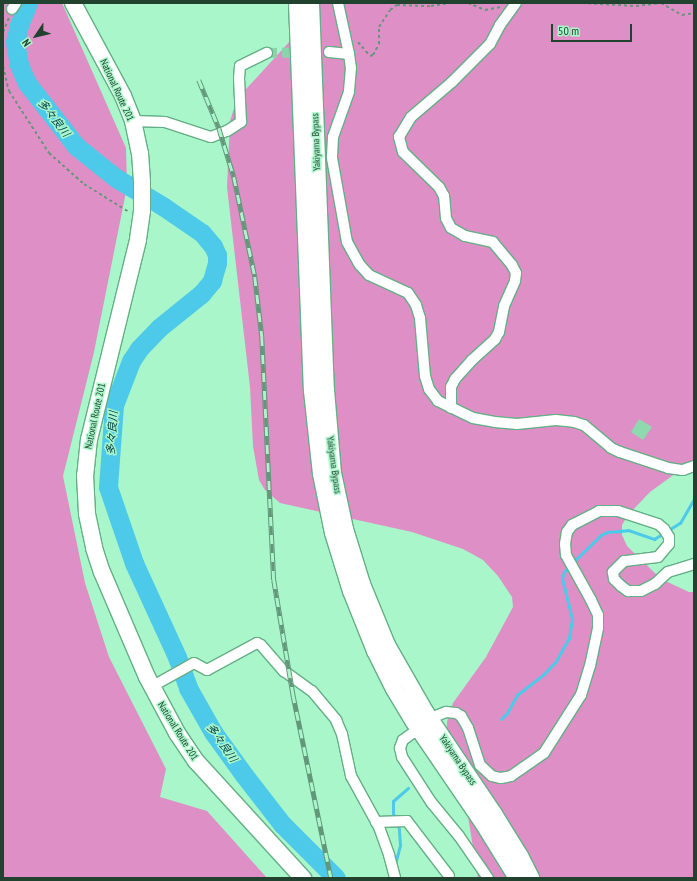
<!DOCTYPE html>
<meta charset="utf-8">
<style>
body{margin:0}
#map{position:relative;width:697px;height:881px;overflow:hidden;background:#a8f6c9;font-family:"PT Sans Narrow","Noto Sans JP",sans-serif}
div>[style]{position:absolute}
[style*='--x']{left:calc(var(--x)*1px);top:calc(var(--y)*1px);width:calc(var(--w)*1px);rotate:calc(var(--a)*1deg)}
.forest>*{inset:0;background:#dd8fc6}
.stream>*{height:3px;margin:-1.5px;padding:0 1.5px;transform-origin:1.5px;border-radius:1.5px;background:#4dcaea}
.river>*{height:19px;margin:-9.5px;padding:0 9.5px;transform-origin:9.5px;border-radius:9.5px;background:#4dcaea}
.building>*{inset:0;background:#8ddaae}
.minor-tunnel>*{height:10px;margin-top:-5px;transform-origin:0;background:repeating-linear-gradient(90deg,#8dd2aa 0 10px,transparent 0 15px)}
.path>*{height:2px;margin-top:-1px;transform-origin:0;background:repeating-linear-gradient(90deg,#629879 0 3px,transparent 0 6px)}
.roads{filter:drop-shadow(1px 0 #64af85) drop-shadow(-1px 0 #64af85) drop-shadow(0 1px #64af85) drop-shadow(0 -1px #64af85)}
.minor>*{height:10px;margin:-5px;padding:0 5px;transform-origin:5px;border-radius:5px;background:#fff}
.trunk>*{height:16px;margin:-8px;padding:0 8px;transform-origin:8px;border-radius:8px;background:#fff}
.rail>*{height:4.5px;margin-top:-2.25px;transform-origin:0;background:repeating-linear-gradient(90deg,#a8f6c9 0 9px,#629879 0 18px);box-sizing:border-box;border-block:1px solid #629879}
span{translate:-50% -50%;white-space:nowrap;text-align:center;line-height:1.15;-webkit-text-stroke:3px #a8f6c9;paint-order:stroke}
.street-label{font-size:10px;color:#224230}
.water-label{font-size:11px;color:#07414e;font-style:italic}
.frame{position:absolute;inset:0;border:4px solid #224230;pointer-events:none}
.north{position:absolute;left:16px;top:16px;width:40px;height:40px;-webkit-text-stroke:3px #a8f6c9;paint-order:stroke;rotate:235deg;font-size:11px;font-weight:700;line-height:16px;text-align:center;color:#224230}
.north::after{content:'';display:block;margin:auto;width:14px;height:18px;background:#224230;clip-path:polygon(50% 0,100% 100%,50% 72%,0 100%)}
.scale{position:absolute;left:551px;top:24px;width:81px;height:18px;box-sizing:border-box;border:2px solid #224230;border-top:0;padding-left:5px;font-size:12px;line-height:14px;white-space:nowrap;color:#224230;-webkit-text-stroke:3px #a8f6c9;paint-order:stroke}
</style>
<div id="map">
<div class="forest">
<div style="clip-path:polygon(3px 3px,62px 3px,126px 148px,127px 187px,94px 352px,63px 476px,85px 583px,109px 657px,166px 769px,160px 797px,207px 811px,267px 878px,3px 878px)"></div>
<div style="clip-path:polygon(298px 3px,694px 3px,694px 460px,650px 492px,628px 515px,622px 525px,622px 535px,627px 546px,661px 579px,689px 592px,694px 592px,694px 878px,478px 878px,466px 804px,446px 749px,447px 722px,453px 703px,486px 657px,513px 607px,512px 597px,498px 576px,483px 560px,463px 549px,412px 532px,280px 503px,265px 490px,259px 480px,253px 446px,250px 387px,227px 187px,230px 121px,237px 99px,291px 40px)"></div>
</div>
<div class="stream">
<div style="--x:573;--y:562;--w:39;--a:-44"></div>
<div style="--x:601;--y:535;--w:7;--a:-27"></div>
<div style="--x:607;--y:532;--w:21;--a:-5"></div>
<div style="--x:628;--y:530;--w:28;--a:19"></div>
<div style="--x:654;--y:539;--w:31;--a:-32"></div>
<div style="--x:680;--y:523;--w:28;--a:-60"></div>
<div style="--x:501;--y:719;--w:8;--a:-45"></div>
<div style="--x:507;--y:713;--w:21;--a:-61"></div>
<div style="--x:517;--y:695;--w:34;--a:-38"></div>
<div style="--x:544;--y:674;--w:18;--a:-47"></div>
<div style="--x:556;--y:661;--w:26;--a:-61"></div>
<div style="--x:569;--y:638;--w:19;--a:-81"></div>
<div style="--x:572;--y:619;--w:42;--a:-103.7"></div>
<div style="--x:562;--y:578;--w:6;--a:-72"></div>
<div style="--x:564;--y:572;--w:8;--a:-50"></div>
<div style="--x:395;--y:864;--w:20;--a:-75"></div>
<div style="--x:400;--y:845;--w:16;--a:-94"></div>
<div style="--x:399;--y:829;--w:17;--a:-111"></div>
<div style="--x:393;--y:813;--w:12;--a:-90"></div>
<div style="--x:393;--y:801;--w:20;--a:-41"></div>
</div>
<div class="river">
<div style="--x:28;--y:3;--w:24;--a:112"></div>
<div style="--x:19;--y:25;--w:17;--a:103"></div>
<div style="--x:15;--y:42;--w:23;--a:80"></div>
<div style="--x:19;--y:65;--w:20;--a:66"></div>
<div style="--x:27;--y:83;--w:80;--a:52.1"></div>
<div style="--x:76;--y:146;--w:51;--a:38.7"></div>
<div style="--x:116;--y:178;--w:56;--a:31.1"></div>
<div style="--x:164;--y:207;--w:46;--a:34.4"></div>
<div style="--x:202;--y:233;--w:17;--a:50"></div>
<div style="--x:213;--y:246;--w:10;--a:66"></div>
<div style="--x:217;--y:255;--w:8;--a:90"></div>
<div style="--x:217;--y:263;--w:19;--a:106"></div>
<div style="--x:212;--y:281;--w:17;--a:130"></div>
<div style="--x:201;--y:294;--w:54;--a:141"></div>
<div style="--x:159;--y:328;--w:29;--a:134"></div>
<div style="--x:139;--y:349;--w:14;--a:124"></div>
<div style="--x:131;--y:361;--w:47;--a:111.1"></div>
<div style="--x:114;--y:405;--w:82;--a:94.2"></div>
<div style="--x:108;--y:487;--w:80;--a:71.1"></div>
<div style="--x:134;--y:563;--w:103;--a:65.4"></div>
<div style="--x:177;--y:657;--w:33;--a:70"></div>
<div style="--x:188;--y:688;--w:51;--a:60.4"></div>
<div style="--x:213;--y:732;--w:53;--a:54.2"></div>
<div style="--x:244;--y:775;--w:62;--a:52.2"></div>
<div style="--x:282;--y:824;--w:76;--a:45"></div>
</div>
<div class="building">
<div style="clip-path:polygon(639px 419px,652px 427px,643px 440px,631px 432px)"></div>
</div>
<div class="minor-tunnel">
<div style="--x:267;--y:53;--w:62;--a:-0.9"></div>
</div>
<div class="path">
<div style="--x:468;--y:3;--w:18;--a:22"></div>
<div style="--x:485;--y:10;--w:16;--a:-11"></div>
<div style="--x:582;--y:3;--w:54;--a:3.2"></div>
<div style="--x:636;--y:6;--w:25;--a:-7"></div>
<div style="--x:661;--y:3;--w:24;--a:30"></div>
<div style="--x:682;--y:15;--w:12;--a:-9"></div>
<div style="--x:3;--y:32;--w:15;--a:-67"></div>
<div style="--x:358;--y:42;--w:18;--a:49"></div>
<div style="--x:370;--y:56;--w:3;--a:-18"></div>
<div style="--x:373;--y:55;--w:13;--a:-61"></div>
<div style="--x:379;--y:44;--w:17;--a:-90"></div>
<div style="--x:379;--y:27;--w:20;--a:-57"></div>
<div style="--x:390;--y:10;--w:9;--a:-36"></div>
<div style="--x:397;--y:5;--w:34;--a:2"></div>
<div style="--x:431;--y:6;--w:19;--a:-9"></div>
<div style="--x:3;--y:66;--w:26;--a:77"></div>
<div style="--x:9;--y:91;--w:74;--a:57.2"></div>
<div style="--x:49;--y:153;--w:47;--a:41.5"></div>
<div style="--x:84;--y:184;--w:53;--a:31.9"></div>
</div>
<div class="roads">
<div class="minor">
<div style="--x:338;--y:3;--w:52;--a:77.8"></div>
<div style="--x:12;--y:9;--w:7;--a:-56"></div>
<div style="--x:329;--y:52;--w:20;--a:6"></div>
<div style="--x:349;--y:54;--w:14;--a:82"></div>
<div style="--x:351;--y:68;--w:24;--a:95"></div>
<div style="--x:349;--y:92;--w:48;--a:109.6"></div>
<div style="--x:333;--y:137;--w:21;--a:93"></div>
<div style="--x:332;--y:158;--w:85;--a:79.9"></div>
<div style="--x:347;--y:242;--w:26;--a:61"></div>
<div style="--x:360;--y:265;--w:13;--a:48"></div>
<div style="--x:369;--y:275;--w:43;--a:24.8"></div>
<div style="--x:408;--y:293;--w:14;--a:56"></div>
<div style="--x:416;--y:305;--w:14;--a:73"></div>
<div style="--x:420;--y:318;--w:58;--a:85.1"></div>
<div style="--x:425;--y:376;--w:14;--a:73"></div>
<div style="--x:429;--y:389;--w:15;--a:53"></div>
<div style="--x:438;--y:401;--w:39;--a:26"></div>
<div style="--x:473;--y:418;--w:22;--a:10"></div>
<div style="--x:495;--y:422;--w:22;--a:5"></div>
<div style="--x:517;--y:424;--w:39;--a:-6"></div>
<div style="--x:556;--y:420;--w:18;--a:6"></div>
<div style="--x:574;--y:422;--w:10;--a:17"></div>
<div style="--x:584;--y:425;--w:35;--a:40"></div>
<div style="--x:611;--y:448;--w:10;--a:24"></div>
<div style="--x:620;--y:452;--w:51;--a:18.4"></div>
<div style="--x:668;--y:468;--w:15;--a:8"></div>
<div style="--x:683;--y:470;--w:12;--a:-20"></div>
<div style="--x:133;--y:121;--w:32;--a:2"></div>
<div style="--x:165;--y:122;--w:48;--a:18.1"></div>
<div style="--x:211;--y:137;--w:17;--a:-21"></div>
<div style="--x:227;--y:131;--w:17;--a:-33"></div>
<div style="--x:241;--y:122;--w:44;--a:-92.6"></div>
<div style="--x:239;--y:78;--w:12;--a:-85"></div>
<div style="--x:240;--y:66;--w:30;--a:-26"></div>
<div style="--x:451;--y:408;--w:21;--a:-90"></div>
<div style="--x:451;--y:387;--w:9;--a:-63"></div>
<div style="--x:455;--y:379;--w:25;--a:-48"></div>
<div style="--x:472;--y:360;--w:31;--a:-42"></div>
<div style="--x:495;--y:339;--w:8;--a:-60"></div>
<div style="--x:499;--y:332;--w:26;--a:-79"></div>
<div style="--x:504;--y:306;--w:27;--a:-66"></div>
<div style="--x:515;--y:281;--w:8;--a:-83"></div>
<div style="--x:516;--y:273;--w:9;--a:-117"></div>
<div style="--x:512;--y:265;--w:30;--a:-130"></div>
<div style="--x:493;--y:242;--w:29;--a:-168"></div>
<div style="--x:465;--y:236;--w:16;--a:-150"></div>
<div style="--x:451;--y:228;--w:11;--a:-117"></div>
<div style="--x:446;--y:218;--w:22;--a:-95"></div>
<div style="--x:444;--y:196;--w:10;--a:-119"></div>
<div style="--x:439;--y:187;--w:50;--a:-135.8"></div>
<div style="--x:403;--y:152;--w:16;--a:-105"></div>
<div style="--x:399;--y:137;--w:23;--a:-59"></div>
<div style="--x:411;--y:117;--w:54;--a:-40.5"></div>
<div style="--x:452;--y:82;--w:54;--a:-45"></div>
<div style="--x:490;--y:44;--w:21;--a:-62"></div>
<div style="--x:500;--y:25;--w:27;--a:-54"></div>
<div style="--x:151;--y:687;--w:49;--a:-29.2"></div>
<div style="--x:194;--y:663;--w:15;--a:28"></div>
<div style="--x:207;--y:670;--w:57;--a:-28.4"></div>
<div style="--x:257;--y:643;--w:4;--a:27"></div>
<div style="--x:261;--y:645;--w:35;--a:49"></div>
<div style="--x:284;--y:671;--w:34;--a:36"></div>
<div style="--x:312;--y:691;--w:38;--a:50"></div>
<div style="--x:336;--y:720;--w:15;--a:67"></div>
<div style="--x:342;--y:734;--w:43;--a:77.9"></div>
<div style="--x:351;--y:776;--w:58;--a:61.2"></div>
<div style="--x:379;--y:827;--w:30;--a:70"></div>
<div style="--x:389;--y:855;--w:24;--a:75"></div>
<div style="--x:436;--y:716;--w:11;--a:-22"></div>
<div style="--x:446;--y:712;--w:10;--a:6"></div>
<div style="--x:456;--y:713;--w:6;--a:31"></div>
<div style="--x:461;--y:716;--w:14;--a:60"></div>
<div style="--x:468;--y:728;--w:39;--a:72"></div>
<div style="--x:480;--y:765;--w:16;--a:43"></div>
<div style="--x:492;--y:776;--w:9;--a:13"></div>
<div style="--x:501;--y:778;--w:10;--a:-11"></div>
<div style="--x:511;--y:776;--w:40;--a:-34.9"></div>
<div style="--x:544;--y:753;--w:69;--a:-57.5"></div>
<div style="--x:581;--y:695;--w:30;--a:-73"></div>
<div style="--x:590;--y:666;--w:39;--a:-78"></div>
<div style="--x:598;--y:628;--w:13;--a:-90"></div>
<div style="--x:598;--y:615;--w:17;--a:-115"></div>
<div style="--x:591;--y:600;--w:51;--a:-119.1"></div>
<div style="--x:566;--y:555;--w:11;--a:-95"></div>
<div style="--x:565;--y:544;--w:12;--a:-81"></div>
<div style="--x:567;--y:532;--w:9;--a:-54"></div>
<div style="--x:572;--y:525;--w:30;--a:-27"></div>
<div style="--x:599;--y:511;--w:19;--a:0"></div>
<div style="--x:618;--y:511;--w:42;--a:18"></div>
<div style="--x:658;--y:524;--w:8;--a:40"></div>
<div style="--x:664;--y:529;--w:9;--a:58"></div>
<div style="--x:669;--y:537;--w:7;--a:90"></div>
<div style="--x:669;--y:544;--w:17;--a:130"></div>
<div style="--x:658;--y:557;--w:34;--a:173"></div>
<div style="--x:624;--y:561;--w:16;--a:135"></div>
<div style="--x:613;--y:572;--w:7;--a:82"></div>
<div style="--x:614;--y:579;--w:10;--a:45"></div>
<div style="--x:621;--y:586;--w:9;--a:36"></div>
<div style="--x:628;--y:591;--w:13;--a:0"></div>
<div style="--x:641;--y:591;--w:16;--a:-27"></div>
<div style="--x:655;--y:584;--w:18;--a:-43"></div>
<div style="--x:668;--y:572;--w:27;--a:-17"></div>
<div style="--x:414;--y:732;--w:14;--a:144"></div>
<div style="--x:403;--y:740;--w:9;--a:111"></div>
<div style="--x:400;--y:748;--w:9;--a:77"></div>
<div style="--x:402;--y:757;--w:54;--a:57.2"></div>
<div style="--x:431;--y:802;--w:44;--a:50.5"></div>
<div style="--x:459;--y:836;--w:51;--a:55.4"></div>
<div style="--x:376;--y:822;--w:31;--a:-2"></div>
<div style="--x:407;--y:821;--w:69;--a:52.6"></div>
</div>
<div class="trunk">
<div style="--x:73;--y:3;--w:106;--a:61.7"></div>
<div style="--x:123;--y:96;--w:27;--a:68"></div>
<div style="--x:133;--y:121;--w:33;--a:78"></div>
<div style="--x:140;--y:153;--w:30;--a:86"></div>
<div style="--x:142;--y:183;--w:28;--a:90"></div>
<div style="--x:142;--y:211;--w:29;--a:98"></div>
<div style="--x:138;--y:240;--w:205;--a:103.8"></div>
<div style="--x:89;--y:439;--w:36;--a:96"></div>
<div style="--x:85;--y:475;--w:39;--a:87"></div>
<div style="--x:87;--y:514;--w:35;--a:78"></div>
<div style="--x:94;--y:548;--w:25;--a:72"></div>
<div style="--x:102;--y:572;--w:114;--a:66.8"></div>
<div style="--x:147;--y:677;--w:64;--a:61.8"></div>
<div style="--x:177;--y:733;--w:34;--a:56"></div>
<div style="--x:196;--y:761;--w:159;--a:47.6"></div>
<div style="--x:297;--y:3;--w:388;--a:87.8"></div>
<div style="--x:312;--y:391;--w:83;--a:83.8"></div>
<div style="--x:321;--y:474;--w:60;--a:78.5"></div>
<div style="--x:333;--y:533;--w:61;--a:72.8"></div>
<div style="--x:351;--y:591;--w:65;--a:68.2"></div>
<div style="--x:375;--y:651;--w:42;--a:63.4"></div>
<div style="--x:394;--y:689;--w:39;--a:59"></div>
<div style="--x:414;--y:722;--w:122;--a:55.7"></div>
<div style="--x:483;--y:823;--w:65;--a:58.3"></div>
<div style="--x:311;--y:3;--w:387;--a:87.8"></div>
<div style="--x:326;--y:390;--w:83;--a:85.2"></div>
<div style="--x:333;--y:473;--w:57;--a:77.9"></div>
<div style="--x:345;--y:529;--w:58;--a:72.8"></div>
<div style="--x:362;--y:584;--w:66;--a:67.7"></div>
<div style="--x:387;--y:645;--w:78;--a:60.2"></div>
<div style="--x:426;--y:713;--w:122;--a:56"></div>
<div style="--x:494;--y:814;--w:49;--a:58.2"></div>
<div style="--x:520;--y:856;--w:25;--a:63"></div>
</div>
</div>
<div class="rail">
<div style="--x:199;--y:80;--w:52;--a:67.4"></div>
<div style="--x:219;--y:128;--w:51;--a:73"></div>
<div style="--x:234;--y:177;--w:102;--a:78.1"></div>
<div style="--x:255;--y:277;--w:60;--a:83.3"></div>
<div style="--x:262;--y:337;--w:243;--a:87.2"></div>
<div style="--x:274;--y:580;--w:116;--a:80.5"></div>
<div style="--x:293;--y:694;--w:188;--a:78.3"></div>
</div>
<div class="street-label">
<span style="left:117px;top:90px;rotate:65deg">National Route 201</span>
<span style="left:316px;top:142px;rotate:-92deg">Yakiyama Bypass</span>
<span style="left:95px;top:416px;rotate:-78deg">National Route 201</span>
<span style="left:334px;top:465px;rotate:82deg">Yakiyama Bypass</span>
<span style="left:178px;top:731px;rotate:58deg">National Route 201</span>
<span style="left:458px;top:760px;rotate:56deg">Yakiyama Bypass</span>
</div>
<div class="water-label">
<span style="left:54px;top:118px;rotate:52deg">多々良川</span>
<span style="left:112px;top:433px;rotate:-86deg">多々良川</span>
<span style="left:222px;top:743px;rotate:55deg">多々良川</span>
</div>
<div class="frame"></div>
<div class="north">N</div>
<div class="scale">50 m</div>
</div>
